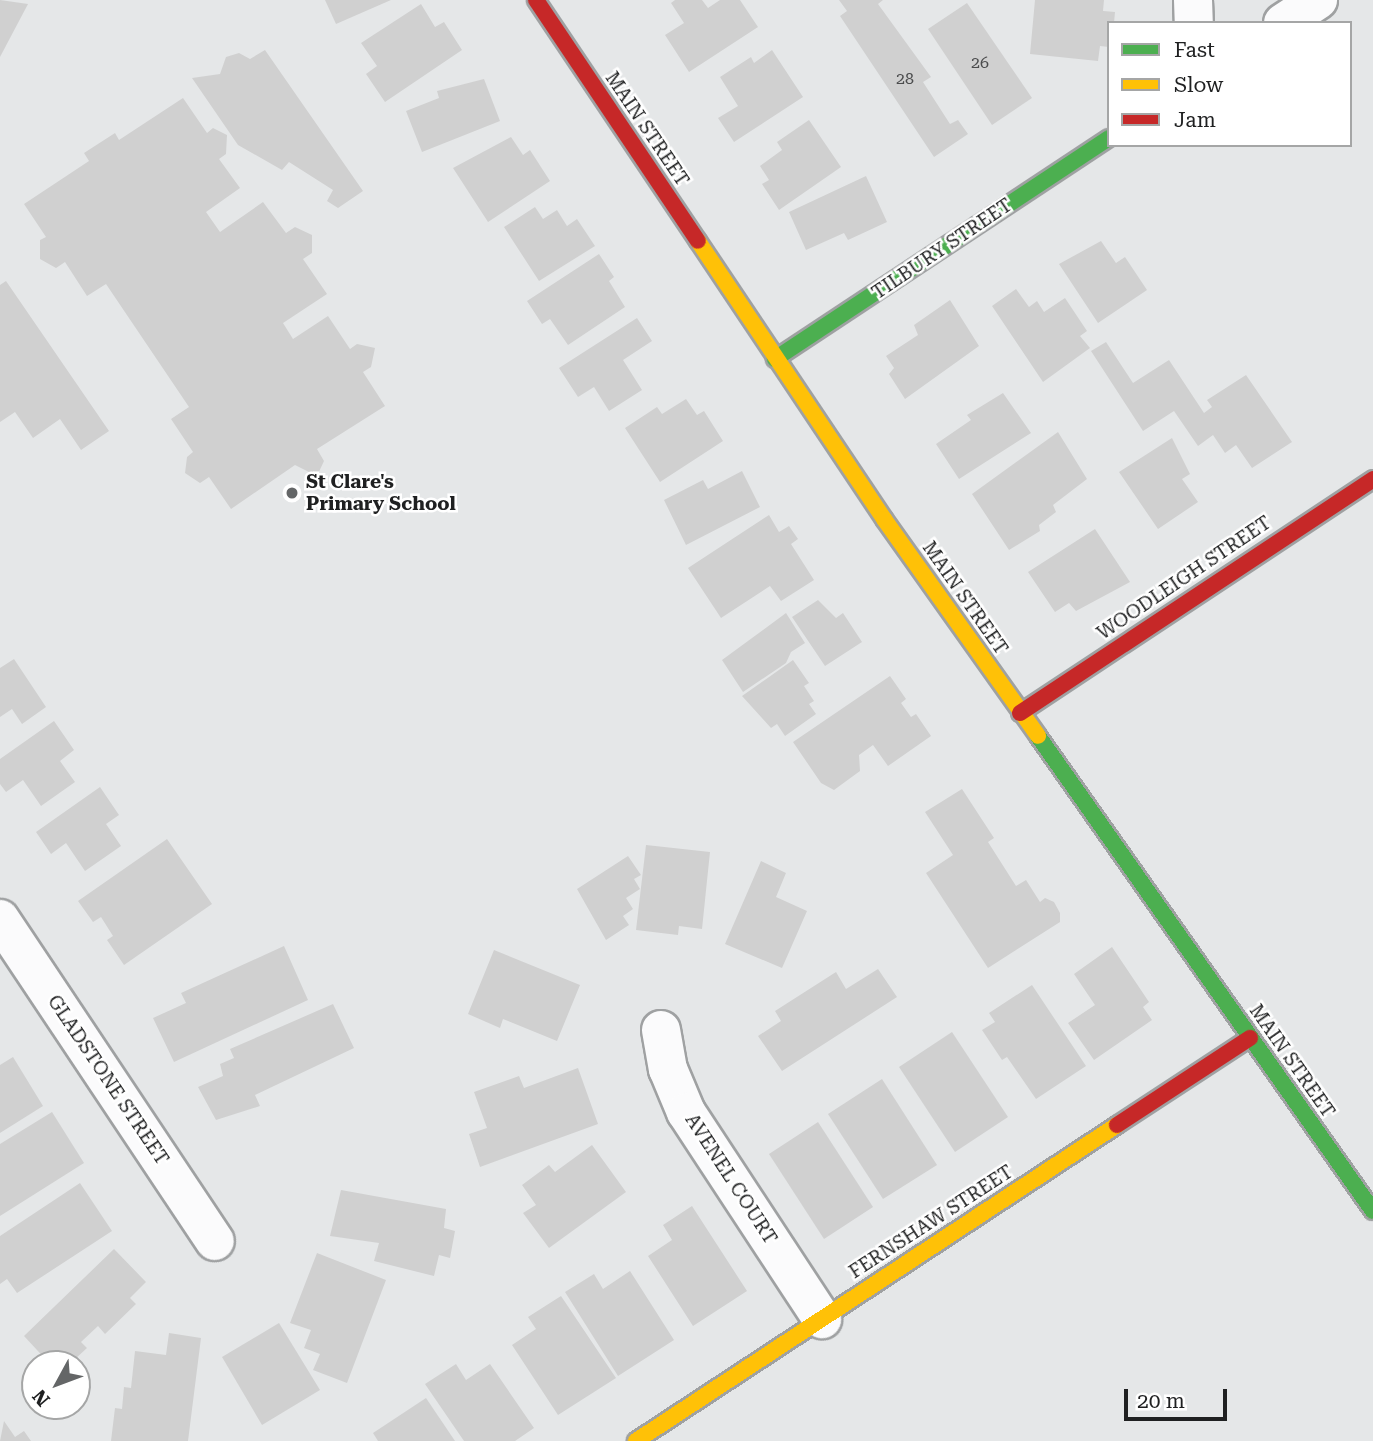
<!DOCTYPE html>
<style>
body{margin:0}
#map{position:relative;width:1373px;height:1441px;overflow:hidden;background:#e5e7e8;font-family:"Roboto Serif",serif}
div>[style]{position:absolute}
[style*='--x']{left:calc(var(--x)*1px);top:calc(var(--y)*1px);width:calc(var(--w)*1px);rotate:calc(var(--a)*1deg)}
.building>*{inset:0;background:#d0d0d0}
.roads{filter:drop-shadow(2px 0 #9fa1a2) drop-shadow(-2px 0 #9fa1a2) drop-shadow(0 2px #9fa1a2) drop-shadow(0 -2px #9fa1a2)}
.street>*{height:38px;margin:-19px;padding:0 19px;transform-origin:19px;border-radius:19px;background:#fbfbfc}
.fast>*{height:16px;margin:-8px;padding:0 8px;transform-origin:8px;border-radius:8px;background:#4caf50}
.slow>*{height:16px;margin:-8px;padding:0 8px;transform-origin:8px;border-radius:8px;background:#ffc107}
.jam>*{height:16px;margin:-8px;padding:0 8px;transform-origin:8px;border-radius:8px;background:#c62828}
.dots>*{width:19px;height:19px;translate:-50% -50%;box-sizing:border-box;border:4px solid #fff;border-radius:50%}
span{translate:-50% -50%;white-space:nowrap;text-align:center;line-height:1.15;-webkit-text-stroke:5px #fff;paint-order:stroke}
.number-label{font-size:16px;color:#4b4c4d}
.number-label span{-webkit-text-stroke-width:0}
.street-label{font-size:19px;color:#1f2021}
.poi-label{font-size:19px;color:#1f2021;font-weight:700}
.left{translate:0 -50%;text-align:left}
.legend{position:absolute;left:1107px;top:21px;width:245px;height:126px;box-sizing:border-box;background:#fff;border:2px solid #a5a6a6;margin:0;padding:9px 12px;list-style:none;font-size:21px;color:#1f2021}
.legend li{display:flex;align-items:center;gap:14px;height:35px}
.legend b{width:35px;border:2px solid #a5a6a6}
.north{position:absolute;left:21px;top:1350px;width:70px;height:70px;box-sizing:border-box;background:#fff;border:2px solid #a5a6a6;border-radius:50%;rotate:229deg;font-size:19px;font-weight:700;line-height:28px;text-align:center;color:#1f2021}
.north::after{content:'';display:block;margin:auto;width:24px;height:32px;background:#646667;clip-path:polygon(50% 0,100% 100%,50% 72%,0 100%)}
.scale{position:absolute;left:1124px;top:1389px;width:103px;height:32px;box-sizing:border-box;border:4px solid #1f2021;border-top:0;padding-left:9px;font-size:21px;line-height:24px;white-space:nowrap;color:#1f2021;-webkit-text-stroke:5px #fff;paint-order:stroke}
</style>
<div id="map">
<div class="building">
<div style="clip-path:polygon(0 0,28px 4px,0 57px)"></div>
<div style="clip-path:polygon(325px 0,391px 0,336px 24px)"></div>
<div style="clip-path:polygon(675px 0,702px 0,708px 8px,720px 0,740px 0,758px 27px,689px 72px,665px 35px,684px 23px,671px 3px)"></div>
<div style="clip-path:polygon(839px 0,883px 0,878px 4px,931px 77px,923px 82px,950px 124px,958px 120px,968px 134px,934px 157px,840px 16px,847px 11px)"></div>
<div style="clip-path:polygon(1035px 0,1104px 0,1103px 11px,1115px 12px,1114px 23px,1109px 23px,1109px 47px,1100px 46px,1098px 61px,1030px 54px)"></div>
<div style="clip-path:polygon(967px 3px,1032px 98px,992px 125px,928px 29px)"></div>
<div style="clip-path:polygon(421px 4px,435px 27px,444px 22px,462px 50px,385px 102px,366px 74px,377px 66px,361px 43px)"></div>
<div style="clip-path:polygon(265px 50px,363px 191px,338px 208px,327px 201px,333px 190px,289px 162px,282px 170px,238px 145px,192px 78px,220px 74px,226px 57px,239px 53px,250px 59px)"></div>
<div style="clip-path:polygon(772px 50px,803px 97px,734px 142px,718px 118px,738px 106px,720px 77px,751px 57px,754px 63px)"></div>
<div style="clip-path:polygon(484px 79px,500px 121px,422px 152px,406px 111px,439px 98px,437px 91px)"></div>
<div style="clip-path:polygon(183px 98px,207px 133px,213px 128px,227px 135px,226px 154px,219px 159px,240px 188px,206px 212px,220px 232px,263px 202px,286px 233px,295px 227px,312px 235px,312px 253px,303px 259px,327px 294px,283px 323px,293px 339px,328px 316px,350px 349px,357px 344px,375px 348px,371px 367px,363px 372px,385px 406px,317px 449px,324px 461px,317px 476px,295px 465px,231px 509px,209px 477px,200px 483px,185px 473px,187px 457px,193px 452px,171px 419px,189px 407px,106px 284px,87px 296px,65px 262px,56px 268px,40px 259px,40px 240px,46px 237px,24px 204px,89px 161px,84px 153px,115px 133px,119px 140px)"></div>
<div style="clip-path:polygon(809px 120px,841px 167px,779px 210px,762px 184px,769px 180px,760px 166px,782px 150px,777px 142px)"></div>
<div style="clip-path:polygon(511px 137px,523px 155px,530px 150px,550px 181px,488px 222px,453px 168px)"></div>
<div style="clip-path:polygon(866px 176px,887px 222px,848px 240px,844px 233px,806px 250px,789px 212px)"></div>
<div style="clip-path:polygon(535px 207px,543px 219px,557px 210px,567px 226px,577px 219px,595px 246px,539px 281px,504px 227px)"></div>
<div style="clip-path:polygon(1101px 241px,1116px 263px,1125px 257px,1147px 290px,1098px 323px,1059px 264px)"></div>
<div style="clip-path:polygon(599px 254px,614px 277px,609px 281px,625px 307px,568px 345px,550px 319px,542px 324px,527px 301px)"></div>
<div style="clip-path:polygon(6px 281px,109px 431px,81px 450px,60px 419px,33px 438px,15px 412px,0 422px,0 285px)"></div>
<div style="clip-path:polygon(1016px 289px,1029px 307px,1037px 301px,1044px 312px,1065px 298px,1087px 331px,1080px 336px,1090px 348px,1043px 382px,992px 306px)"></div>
<div style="clip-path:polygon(950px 300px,979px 346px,905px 399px,889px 374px,894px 368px,886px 356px,918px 335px,914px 325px)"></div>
<div style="clip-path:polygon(637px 318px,652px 341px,623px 360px,642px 390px,609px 411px,594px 387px,578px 397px,559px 368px)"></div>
<div style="clip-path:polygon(1106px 342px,1133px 383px,1169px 360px,1204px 413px,1212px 407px,1207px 400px,1246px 375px,1292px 442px,1252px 468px,1236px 445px,1225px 453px,1213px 435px,1198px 446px,1174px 411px,1143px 431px,1091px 351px)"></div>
<div style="clip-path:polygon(1003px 393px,1031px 433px,959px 479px,936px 444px,971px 420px,967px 415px)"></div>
<div style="clip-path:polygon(686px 399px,697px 415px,704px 411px,723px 441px,660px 482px,625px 428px,657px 407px,662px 414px)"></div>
<div style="clip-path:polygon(1058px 432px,1087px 479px,1053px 505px,1056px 512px,1039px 525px,1040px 531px,1009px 550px,972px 494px)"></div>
<div style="clip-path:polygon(1172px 438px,1190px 474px,1182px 479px,1198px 502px,1158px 529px,1119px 472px)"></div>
<div style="clip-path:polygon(742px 471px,760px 507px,686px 545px,664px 500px,703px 480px,708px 489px)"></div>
<div style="clip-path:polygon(769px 515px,779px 532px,789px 526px,798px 539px,791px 544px,814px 580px,781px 601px,770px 586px,721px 618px,688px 568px)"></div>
<div style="clip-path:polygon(1095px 529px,1130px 582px,1076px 611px,1069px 603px,1055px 612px,1028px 572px)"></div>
<div style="clip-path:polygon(818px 600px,836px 618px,843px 613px,862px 642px,825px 666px,792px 617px)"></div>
<div style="clip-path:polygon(786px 613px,805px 643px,791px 652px,786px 663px,743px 692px,722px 660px)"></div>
<div style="clip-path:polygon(14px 659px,46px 707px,22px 724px,12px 709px,0 717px,0 668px)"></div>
<div style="clip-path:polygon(793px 660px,809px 683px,804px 686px,814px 701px,809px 704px,816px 714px,785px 736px,777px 724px,771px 728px,742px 696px)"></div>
<div style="clip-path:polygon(890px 676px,906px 699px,901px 703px,911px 717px,916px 714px,931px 736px,888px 766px,873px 745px,859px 755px,860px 771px,834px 790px,821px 783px,793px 742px)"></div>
<div style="clip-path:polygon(54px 721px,74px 750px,60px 761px,75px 782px,41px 806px,23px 780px,6px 792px,0 784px,0 759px)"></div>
<div style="clip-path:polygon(100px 787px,119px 815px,106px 824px,121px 846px,85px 871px,66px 843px,51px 854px,36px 832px)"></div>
<div style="clip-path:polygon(962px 789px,994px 838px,988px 842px,1016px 886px,1026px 880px,1040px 902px,1045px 898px,1054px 902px,1060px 913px,1060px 922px,988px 968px,926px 873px,953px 855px,925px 812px)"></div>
<div style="clip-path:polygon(167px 839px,212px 904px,124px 965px,107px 940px,113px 936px,101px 917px,93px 922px,78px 901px)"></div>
<div style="clip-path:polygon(646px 845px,710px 852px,702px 929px,679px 926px,678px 935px,636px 930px)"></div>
<div style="clip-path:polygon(628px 856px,641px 875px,634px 879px,640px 889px,626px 898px,633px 909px,623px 916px,629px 925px,606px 940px,577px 889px)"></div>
<div style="clip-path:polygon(761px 861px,786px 873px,776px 897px,807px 911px,782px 968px,725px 944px)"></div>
<div style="clip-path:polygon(284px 946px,308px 1000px,174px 1062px,153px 1018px,186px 1003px,181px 993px)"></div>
<div style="clip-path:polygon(1112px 947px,1149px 1002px,1143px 1007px,1152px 1020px,1094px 1060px,1068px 1023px,1095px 1005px,1074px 974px)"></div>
<div style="clip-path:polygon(494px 950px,580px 985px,557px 1041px,503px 1019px,500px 1028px,468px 1014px)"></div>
<div style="clip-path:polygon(878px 969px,897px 997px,782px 1071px,758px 1036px,781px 1021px,775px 1011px,836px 972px,846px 989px)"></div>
<div style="clip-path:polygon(1032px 985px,1086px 1066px,1036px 1099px,1007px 1057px,1002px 1060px,982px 1030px,995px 1022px,989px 1013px)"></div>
<div style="clip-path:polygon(333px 1004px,354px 1048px,255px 1095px,260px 1106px,216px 1120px,198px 1087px,223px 1076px,220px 1064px,234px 1058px,230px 1049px)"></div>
<div style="clip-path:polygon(952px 1032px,1008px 1117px,955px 1152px,899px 1067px)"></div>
<div style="clip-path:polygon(13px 1057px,43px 1106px,0 1133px,0 1065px)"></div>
<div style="clip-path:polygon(578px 1068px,598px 1124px,480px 1167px,469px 1134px,487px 1128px,474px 1092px,519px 1076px,524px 1088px)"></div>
<div style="clip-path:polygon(882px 1079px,937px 1165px,883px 1199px,828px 1114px)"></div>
<div style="clip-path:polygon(52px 1112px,84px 1163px,0 1216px,0 1144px)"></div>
<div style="clip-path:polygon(818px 1122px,873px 1207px,824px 1239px,769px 1154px)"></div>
<div style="clip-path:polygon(592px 1145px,626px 1192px,549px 1248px,523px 1213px,536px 1205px,522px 1185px,549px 1165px,555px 1172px)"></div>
<div style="clip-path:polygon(80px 1183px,112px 1231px,17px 1293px,7px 1279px,0 1284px,0 1236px)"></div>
<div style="clip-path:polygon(341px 1190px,446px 1209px,444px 1228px,455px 1231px,450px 1258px,439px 1255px,434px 1276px,374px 1261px,379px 1243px,330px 1236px)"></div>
<div style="clip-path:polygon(692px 1206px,747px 1291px,693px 1326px,648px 1256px,672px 1240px,663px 1225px)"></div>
<div style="clip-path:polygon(114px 1249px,146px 1282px,130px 1298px,136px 1304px,105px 1334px,98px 1326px,81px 1342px,87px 1348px,74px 1360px,68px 1353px,50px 1364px,24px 1336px)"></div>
<div style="clip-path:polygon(317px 1253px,386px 1280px,347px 1383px,313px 1370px,320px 1354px,304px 1348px,311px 1330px,290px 1323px)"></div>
<div style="clip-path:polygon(630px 1271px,674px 1340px,618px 1376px,565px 1292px,594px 1274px,603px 1289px)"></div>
<div style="clip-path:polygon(561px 1296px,616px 1378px,558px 1415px,512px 1345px,536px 1329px,528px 1317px)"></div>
<div style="clip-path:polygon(279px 1323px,320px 1390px,262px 1425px,222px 1357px)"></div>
<div style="clip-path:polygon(169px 1333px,201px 1338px,188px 1441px,111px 1441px,115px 1408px,122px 1409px,124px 1387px,131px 1388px,135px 1351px,166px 1355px)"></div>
<div style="clip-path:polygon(456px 1364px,466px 1380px,490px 1364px,534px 1428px,515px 1441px,464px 1441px,425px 1384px)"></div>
<div style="clip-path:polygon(426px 1398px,455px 1441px,378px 1441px,373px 1433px)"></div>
<div style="clip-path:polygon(4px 1421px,15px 1437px,24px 1431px,31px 1441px,0 1441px)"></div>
</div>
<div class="roads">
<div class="street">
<div style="--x:1193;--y:0;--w:23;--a:88"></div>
<div style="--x:1283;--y:23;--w:42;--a:-33.3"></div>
<div style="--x:0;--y:919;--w:387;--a:56.3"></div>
<div style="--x:661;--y:1030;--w:40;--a:80"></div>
<div style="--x:668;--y:1069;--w:47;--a:67.3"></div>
<div style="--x:686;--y:1112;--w:248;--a:56.7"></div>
</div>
<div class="fast">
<div style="--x:775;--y:359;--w:400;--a:-33.5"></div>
<div style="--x:1038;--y:736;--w:581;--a:54.81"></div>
</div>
<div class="slow">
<div style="--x:698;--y:241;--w:334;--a:56.2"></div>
<div style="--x:884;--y:519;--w:266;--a:54.6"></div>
<div style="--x:636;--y:1441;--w:576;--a:-33.3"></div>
</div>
<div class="jam">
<div style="--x:536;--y:0;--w:290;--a:56.1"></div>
<div style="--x:1020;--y:713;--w:424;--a:-33.5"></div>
<div style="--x:1117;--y:1125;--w:159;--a:-33.2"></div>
</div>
</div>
<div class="dots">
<div style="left:292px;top:493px;background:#646667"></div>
</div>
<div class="number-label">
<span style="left:980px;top:63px">26</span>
<span style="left:905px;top:79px">28</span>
</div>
<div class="street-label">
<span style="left:647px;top:129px;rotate:56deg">MAIN STREET</span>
<span style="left:942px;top:249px;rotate:-34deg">TILBURY STREET</span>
<span style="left:1184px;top:578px;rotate:-34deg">WOODLEIGH STREET</span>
<span style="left:965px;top:598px;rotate:55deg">MAIN STREET</span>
<span style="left:1292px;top:1061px;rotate:55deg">MAIN STREET</span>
<span style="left:108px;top:1080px;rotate:56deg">GLADSTONE STREET</span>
<span style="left:731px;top:1179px;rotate:57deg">AVENEL COURT</span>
<span style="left:931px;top:1222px;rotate:-33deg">FERNSHAW STREET</span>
</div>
<div class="poi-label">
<span class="left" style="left:306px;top:493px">St Clare's<br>Primary School</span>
</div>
<ul class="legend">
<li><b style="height:9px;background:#4caf50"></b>Fast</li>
<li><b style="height:9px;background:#ffc107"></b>Slow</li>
<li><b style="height:9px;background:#c62828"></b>Jam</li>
</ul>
<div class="north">N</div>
<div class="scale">20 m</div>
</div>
